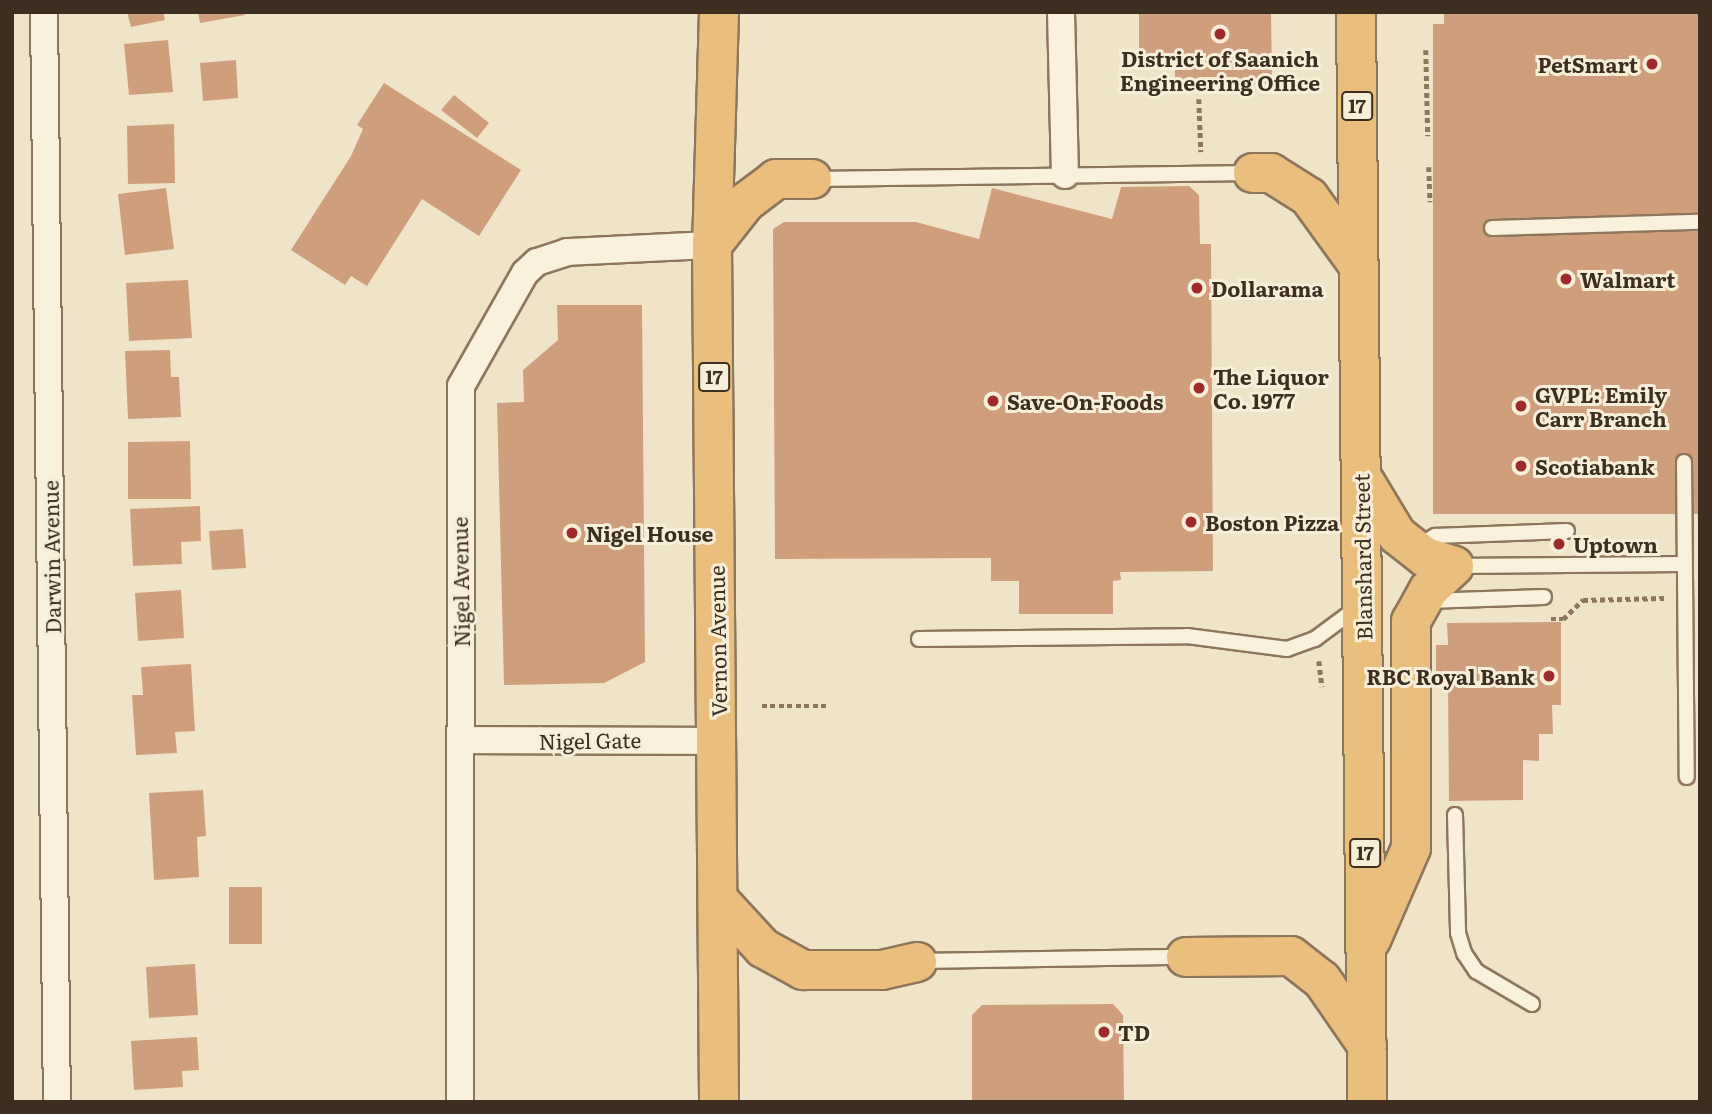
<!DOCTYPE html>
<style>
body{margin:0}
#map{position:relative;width:1712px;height:1114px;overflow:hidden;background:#f0e4c8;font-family:Literata,serif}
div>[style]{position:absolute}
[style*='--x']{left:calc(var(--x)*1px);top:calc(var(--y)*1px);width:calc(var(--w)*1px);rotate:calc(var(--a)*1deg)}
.building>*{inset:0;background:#cf9f7d}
.path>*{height:4.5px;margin-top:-2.25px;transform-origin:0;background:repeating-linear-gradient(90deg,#8d765c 0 5px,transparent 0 8.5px)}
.roads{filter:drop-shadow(2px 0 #8d765c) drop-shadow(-2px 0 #8d765c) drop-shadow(0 2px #8d765c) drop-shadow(0 -2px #8d765c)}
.service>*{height:14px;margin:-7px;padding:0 7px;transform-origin:7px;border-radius:7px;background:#faf1dc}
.minor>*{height:26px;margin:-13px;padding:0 13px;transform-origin:13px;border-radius:13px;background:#faf1dc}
.trunk>*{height:38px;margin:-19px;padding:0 19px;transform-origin:19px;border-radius:19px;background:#eabe7c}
.dots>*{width:19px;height:19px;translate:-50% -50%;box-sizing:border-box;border:4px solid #f7eed8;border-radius:50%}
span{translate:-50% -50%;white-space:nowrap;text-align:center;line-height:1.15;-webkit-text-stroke:6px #f7eed8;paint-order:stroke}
.shield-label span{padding:2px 5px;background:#f7eed8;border:2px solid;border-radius:5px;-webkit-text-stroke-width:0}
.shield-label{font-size:19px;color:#3d2e20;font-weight:700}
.poi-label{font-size:21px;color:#3d2e20;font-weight:700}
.right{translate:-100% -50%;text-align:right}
.left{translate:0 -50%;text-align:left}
.street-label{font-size:21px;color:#3d2e20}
.frame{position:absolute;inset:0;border:14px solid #3d2e20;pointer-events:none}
</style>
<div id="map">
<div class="building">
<div style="clip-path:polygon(127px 12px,163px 12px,165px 20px,131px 27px)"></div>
<div style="clip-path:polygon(198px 12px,244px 12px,245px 15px,200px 23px)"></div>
<div style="clip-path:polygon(1139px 12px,1271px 12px,1272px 84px,1175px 85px,1175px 68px,1139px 68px)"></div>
<div style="clip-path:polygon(1444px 12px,1700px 12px,1700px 514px,1433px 514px,1433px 24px,1444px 24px)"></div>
<div style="clip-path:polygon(168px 40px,173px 92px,129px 95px,124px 44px)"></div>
<div style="clip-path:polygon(236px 60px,238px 98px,203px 101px,200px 63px)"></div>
<div style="clip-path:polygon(384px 83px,521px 170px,479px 236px,422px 199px,367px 286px,351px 276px,345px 285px,291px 250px,351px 156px,363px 129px,357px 125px)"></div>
<div style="clip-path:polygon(454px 95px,489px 123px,477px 138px,441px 110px)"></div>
<div style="clip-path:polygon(174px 124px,175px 183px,128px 184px,127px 126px)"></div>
<div style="clip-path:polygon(1189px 186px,1199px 195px,1200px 244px,1211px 244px,1213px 571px,1120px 572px,1121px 580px,1113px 581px,1113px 614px,1019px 614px,1019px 581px,991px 581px,991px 558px,775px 559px,773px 229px,784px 222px,916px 222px,979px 239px,992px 188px,1112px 219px,1121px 187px)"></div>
<div style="clip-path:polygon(166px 188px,174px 249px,125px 255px,118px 194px)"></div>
<div style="clip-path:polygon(188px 280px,192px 338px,129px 341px,126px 283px)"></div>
<div style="clip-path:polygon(557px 305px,642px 305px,645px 662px,604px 683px,504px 685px,497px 403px,524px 402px,523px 370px,558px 340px)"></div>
<div style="clip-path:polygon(170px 350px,171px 377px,179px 377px,181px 417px,128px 419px,125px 351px)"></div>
<div style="clip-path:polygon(190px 441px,191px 499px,128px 499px,128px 442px)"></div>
<div style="clip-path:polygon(200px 506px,201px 541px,181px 542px,182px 564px,133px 566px,130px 509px)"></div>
<div style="clip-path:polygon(243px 529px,246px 568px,212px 570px,209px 531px)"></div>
<div style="clip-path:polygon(181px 590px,184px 638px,138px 641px,135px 593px)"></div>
<div style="clip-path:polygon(1561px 622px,1561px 705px,1552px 705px,1553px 734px,1539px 734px,1539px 761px,1523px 760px,1523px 800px,1449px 801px,1448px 683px,1436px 683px,1436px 645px,1448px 645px,1447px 623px)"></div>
<div style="clip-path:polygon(191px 664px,195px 731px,175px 732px,177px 753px,136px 755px,132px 695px,143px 695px,141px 667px)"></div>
<div style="clip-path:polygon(203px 790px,206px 836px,197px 837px,199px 877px,154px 880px,149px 793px)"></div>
<div style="clip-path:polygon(229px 887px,262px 887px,262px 944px,229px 944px)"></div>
<div style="clip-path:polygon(195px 964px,198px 1015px,149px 1018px,146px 967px)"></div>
<div style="clip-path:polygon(1113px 1004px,1123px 1015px,1124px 1102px,972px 1102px,972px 1015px,982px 1005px)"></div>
<div style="clip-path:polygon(197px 1037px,199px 1070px,182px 1071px,183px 1087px,134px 1090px,131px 1041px)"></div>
</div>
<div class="path">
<div style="--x:1425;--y:12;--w:1;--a:90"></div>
<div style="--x:1426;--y:50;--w:86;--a:88.7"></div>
<div style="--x:1199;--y:99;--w:53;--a:87.8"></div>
<div style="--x:1429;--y:167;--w:35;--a:88"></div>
<div style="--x:1551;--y:619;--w:12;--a:0"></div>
<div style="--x:1563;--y:619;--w:28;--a:-44"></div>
<div style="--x:1583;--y:600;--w:81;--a:-1.4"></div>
<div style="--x:1319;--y:661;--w:26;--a:83"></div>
<div style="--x:762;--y:706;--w:65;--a:0"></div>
</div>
<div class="roads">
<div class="service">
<div style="--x:814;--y:179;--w:438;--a:-0.8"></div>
<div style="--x:1492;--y:228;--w:208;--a:-1.7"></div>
<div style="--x:1684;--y:462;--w:315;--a:89.5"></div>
<div style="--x:1417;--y:546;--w:21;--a:-29"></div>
<div style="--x:1435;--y:536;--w:132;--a:-2.2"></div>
<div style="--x:1455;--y:566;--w:226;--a:-0.5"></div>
<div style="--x:1427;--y:601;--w:117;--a:-2"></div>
<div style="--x:919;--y:639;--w:268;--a:-0.6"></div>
<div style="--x:1187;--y:636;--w:101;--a:7.4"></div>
<div style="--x:1287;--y:649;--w:30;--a:-20"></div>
<div style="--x:1315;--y:639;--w:54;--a:-36.7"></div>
<div style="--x:1455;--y:815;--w:118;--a:88.5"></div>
<div style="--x:1458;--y:933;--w:21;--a:73"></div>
<div style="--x:1464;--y:953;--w:22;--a:56"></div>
<div style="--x:1476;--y:971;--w:65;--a:30.5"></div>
<div style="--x:918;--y:961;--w:267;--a:-0.9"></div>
</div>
<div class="minor">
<div style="--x:44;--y:12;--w:1090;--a:89.32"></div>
<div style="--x:1061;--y:12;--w:163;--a:88.6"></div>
<div style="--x:461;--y:740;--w:257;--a:0.2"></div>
<div style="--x:460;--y:1102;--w:716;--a:-89.92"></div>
<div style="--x:461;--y:386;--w:130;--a:-60.5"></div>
<div style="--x:525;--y:273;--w:16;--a:-43"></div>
<div style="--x:537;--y:262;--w:32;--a:-18"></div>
<div style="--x:567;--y:252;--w:145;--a:-2.8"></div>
</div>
<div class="trunk">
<div style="--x:719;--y:12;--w:233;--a:91.7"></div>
<div style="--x:712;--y:245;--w:857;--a:89.53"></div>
<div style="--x:1356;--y:12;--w:1090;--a:89.42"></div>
<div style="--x:1253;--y:173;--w:18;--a:0"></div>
<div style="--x:1271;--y:173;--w:45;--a:32.3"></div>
<div style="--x:1309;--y:197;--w:85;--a:54.1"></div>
<div style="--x:712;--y:245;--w:55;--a:-51.7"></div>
<div style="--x:746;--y:202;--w:38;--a:-37"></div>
<div style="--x:776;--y:179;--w:36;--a:0"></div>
<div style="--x:1362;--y:477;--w:68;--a:58.9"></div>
<div style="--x:1397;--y:535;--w:36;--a:38"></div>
<div style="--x:1425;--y:557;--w:30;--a:17"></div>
<div style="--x:1454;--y:566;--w:34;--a:137"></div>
<div style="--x:1429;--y:589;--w:37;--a:119"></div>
<div style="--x:1411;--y:621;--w:227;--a:90"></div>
<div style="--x:1411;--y:848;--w:100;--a:113.5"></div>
<div style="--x:718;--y:899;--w:67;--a:47.4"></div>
<div style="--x:763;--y:948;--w:46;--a:28.8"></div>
<div style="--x:803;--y:970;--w:79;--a:0"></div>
<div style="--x:882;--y:970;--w:36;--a:-13"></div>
<div style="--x:1186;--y:957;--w:105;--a:-0.5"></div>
<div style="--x:1291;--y:956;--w:39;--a:38"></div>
<div style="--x:1322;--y:980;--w:79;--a:55.3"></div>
</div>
</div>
<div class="dots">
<div style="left:1220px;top:34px;background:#9e2a2b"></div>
<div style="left:1652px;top:64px;background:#9e2a2b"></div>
<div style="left:1566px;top:279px;background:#9e2a2b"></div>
<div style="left:1197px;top:288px;background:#9e2a2b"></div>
<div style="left:1199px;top:388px;background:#9e2a2b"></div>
<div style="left:993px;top:401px;background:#9e2a2b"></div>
<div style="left:1521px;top:406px;background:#9e2a2b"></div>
<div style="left:1521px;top:466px;background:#9e2a2b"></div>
<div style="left:1191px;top:522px;background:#9e2a2b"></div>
<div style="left:572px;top:533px;background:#9e2a2b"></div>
<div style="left:1559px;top:544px;background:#9e2a2b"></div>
<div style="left:1549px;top:676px;background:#9e2a2b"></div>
<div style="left:1104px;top:1032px;background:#9e2a2b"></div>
</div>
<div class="shield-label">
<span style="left:1357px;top:106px">17</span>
<span style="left:714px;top:377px">17</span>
<span style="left:1365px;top:853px">17</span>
</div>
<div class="poi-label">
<span style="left:1220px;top:70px">District of Saanich<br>Engineering Office</span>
<span class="right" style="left:1638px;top:64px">PetSmart</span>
<span class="left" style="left:1580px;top:279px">Walmart</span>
<span class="left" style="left:1211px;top:288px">Dollarama</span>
<span class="left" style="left:1213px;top:388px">The Liquor<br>Co. 1977</span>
<span class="left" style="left:1535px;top:406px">GVPL: Emily<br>Carr Branch</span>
<span class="left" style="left:1007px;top:401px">Save-On-Foods</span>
<span class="left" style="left:1535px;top:466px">Scotiabank</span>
<span class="left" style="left:1205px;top:522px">Boston Pizza</span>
<span class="left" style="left:586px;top:533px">Nigel House</span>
<span class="left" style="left:1573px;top:544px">Uptown</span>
<span class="right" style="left:1535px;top:676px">RBC Royal Bank</span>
<span class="left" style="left:1118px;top:1032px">TD</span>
</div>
<div class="street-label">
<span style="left:51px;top:557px;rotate:-91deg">Darwin Avenue</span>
<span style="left:1362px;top:557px;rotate:-91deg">Blanshard Street</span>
<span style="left:460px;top:582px;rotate:-91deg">Nigel Avenue</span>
<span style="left:717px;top:641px;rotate:-91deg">Vernon Avenue</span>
<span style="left:590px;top:740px;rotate:-1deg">Nigel Gate</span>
</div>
<div class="frame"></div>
</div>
